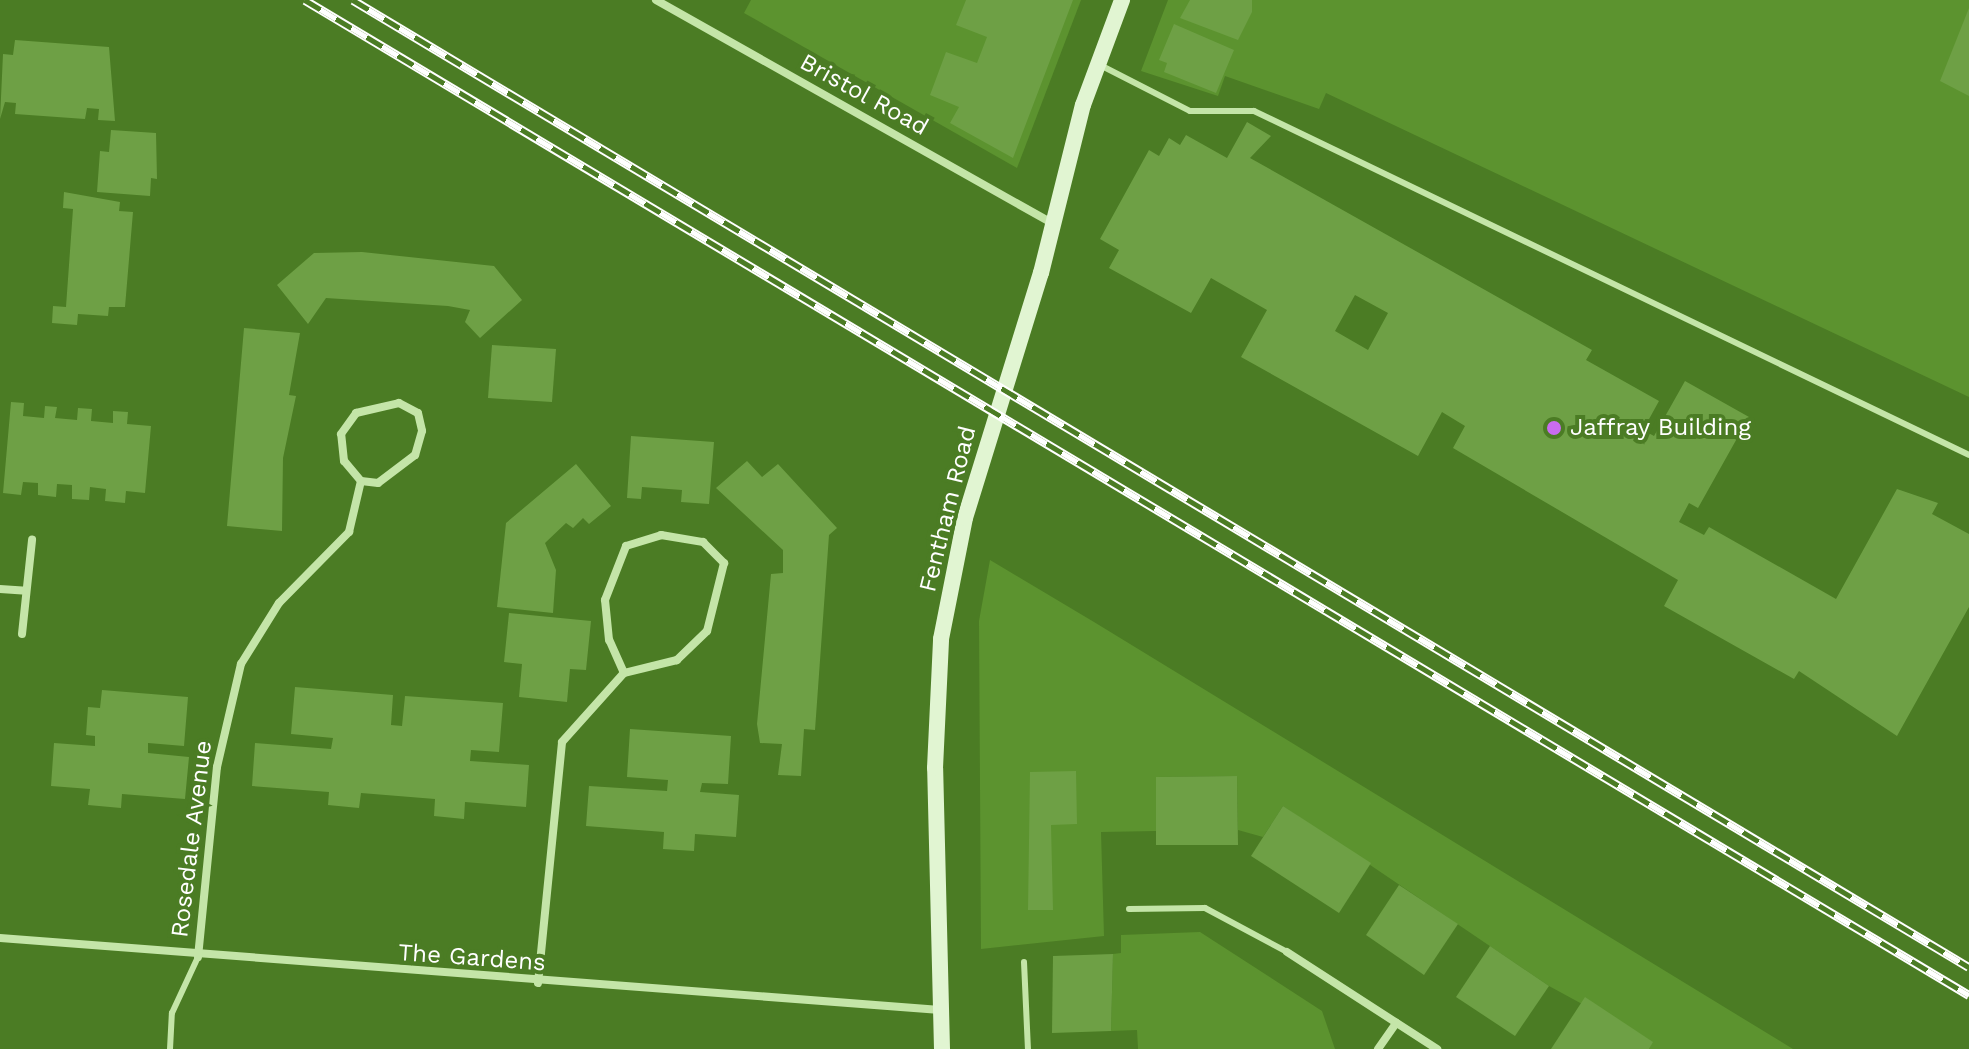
<!DOCTYPE html>
<style>
body{margin:0}
#map{position:relative;width:1969px;height:1049px;overflow:hidden;background:#4b7c24;font-family:"Work Sans",sans-serif}
div>[style]{position:absolute}
[style*='--x']{left:calc(var(--x)*1px);top:calc(var(--y)*1px);width:calc(var(--w)*1px);rotate:calc(var(--a)*1deg)}
.green>*{inset:0;background:#5c932f}
.building>*{inset:0;background:#6ea045}
.lane>*{height:6px;margin:-3px;padding:0 3px;transform-origin:3px;border-radius:3px;background:#c4e5a8}
.street>*{height:8px;margin:-4px;padding:0 4px;transform-origin:4px;border-radius:4px;background:#c4e5a8}
.secondary>*{height:16px;margin:-8px;padding:0 8px;transform-origin:8px;border-radius:8px;background:#e1f5d2}
.rail>*{height:9px;margin-top:-4.5px;transform-origin:0;background:repeating-linear-gradient(90deg,#4b7c24 0 18px,#fff 0 36px);box-sizing:border-box;border-block:2px solid #fff}
.dots>*{width:22px;height:22px;translate:-50% -50%;box-sizing:border-box;border:4px solid #4b7c24;border-radius:50%}
span{translate:-50% -50%;white-space:nowrap;text-align:center;line-height:1.15;-webkit-text-stroke:8px #4b7c24;paint-order:stroke}
.street-label{font-size:24px;color:#fff}
.poi-label{font-size:24px;color:#fff}
.left{translate:0 -50%;text-align:left}
</style>
<div id="map">
<div class="green">
<div style="clip-path:polygon(751px 0,1081px 0,1017px 168px,744px 13px)"></div>
<div style="clip-path:polygon(1168px 0,1969px 0,1969px 397px,1326px 93px,1319px 109px,1225px 76px,1218px 96px,1141px 71px)"></div>
<div style="clip-path:polygon(990px 560px,1094px 622px,1793px 1049px,1649px 1049px,1652px 1042px,1549px 986px,1283px 806px,1263px 837px,1238px 830px,1237px 776px,1156px 777px,1156px 831px,1101px 832px,1104px 936px,981px 949px,979px 621px)"></div>
<div style="clip-path:polygon(1200px 932px,1322px 1011px,1335px 1049px,1138px 1049px,1137px 1030px,1111px 1031px,1113px 954px,1121px 953px,1121px 935px)"></div>
</div>
<div class="building">
<div style="clip-path:polygon(966px 0,1073px 0,1013px 158px,950px 123px,959px 107px,930px 95px,946px 52px,977px 63px,987px 37px,956px 25px)"></div>
<div style="clip-path:polygon(1190px 0,1252px 0,1252px 12px,1238px 40px,1180px 18px)"></div>
<div style="clip-path:polygon(1969px 8px,1969px 96px,1940px 81px)"></div>
<div style="clip-path:polygon(1174px 24px,1234px 50px,1216px 93px,1164px 72px,1167px 63px,1159px 60px)"></div>
<div style="clip-path:polygon(15px 40px,109px 47px,115px 121px,98px 120px,99px 109px,87px 108px,85px 119px,15px 114px,16px 103px,5px 102px,0 119px,3px 54px,13px 55px)"></div>
<div style="clip-path:polygon(evenodd,1247px 122px,1271px 136px,1250px 158px,1592px 350px,1586px 360px,1659px 401px,1643px 430px,1654px 436px,1685px 381px,1749px 417px,1698px 508px,1689px 503px,1679px 522px,1704px 535px,1709px 527px,1836px 599px,1897px 489px,1938px 503px,1932px 514px,1969px 534px,1969px 607px,1897px 736px,1799px 671px,1794px 679px,1664px 606px,1678px 580px,1453px 448px,1465px 426px,1442px 412px,1418px 456px,1241px 357px,1267px 310px,1211px 278px,1191px 313px,1109px 268px,1119px 250px,1100px 239px,1149px 150px,1159px 156px,1169px 138px,1180px 145px,1186px 135px,1227px 158px,1247px 122px,1355px 295px,1388px 313px,1368px 350px,1335px 331px,1355px 295px)"></div>
<div style="clip-path:polygon(111px 130px,156px 133px,157px 179px,151px 178px,150px 196px,97px 192px,100px 151px,109px 152px)"></div>
<div style="clip-path:polygon(64px 192px,120px 202px,119px 211px,133px 212px,125px 307px,109px 307px,108px 316px,78px 314px,77px 325px,52px 323px,53px 306px,66px 307px,73px 209px,63px 208px)"></div>
<div style="clip-path:polygon(362px 252px,494px 266px,522px 300px,480px 338px,465px 322px,470px 310px,448px 306px,326px 298px,308px 324px,277px 285px,314px 253px)"></div>
<div style="clip-path:polygon(244px 328px,300px 333px,289px 395px,296px 396px,283px 458px,282px 531px,227px 526px)"></div>
<div style="clip-path:polygon(492px 345px,556px 349px,552px 402px,488px 398px)"></div>
<div style="clip-path:polygon(11px 402px,24px 403px,23px 416px,44px 418px,45px 406px,57px 407px,55px 418px,77px 420px,78px 408px,92px 409px,91px 421px,113px 423px,113px 411px,128px 412px,127px 424px,151px 426px,145px 493px,126px 491px,125px 503px,105px 501px,106px 489px,90px 487px,89px 500px,72px 499px,72px 485px,57px 484px,56px 497px,38px 495px,38px 483px,23px 482px,21px 495px,3px 493px)"></div>
<div style="clip-path:polygon(631px 436px,714px 442px,709px 504px,681px 502px,682px 490px,642px 487px,641px 499px,627px 498px)"></div>
<div style="clip-path:polygon(747px 461px,762px 477px,778px 464px,837px 528px,829px 535px,815px 730px,804px 729px,801px 776px,778px 775px,782px 744px,760px 743px,757px 724px,771px 574px,783px 573px,783px 550px,716px 488px)"></div>
<div style="clip-path:polygon(576px 464px,611px 506px,589px 524px,583px 518px,573px 528px,566px 523px,545px 543px,556px 570px,553px 613px,497px 607px,506px 523px)"></div>
<div style="clip-path:polygon(509px 613px,591px 621px,586px 670px,570px 669px,567px 702px,519px 697px,522px 664px,504px 662px)"></div>
<div style="clip-path:polygon(295px 687px,393px 695px,391px 725px,402px 726px,405px 696px,503px 703px,499px 752px,471px 750px,470px 761px,529px 765px,526px 807px,465px 802px,464px 819px,434px 816px,435px 799px,361px 793px,359px 808px,328px 805px,329px 792px,252px 786px,255px 743px,331px 749px,333px 738px,291px 734px)"></div>
<div style="clip-path:polygon(102px 690px,188px 697px,184px 746px,148px 743px,148px 753px,189px 757px,185px 799px,122px 794px,121px 808px,88px 805px,90px 789px,51px 786px,54px 743px,95px 746px,95px 736px,86px 735px,88px 707px,100px 708px)"></div>
<div style="clip-path:polygon(630px 729px,731px 736px,728px 784px,702px 783px,700px 792px,739px 795px,736px 837px,695px 834px,694px 851px,663px 849px,664px 832px,586px 826px,589px 786px,667px 791px,668px 780px,627px 777px)"></div>
<div style="clip-path:polygon(1076px 771px,1077px 824px,1051px 825px,1053px 910px,1028px 910px,1030px 772px)"></div>
<div style="clip-path:polygon(1237px 776px,1238px 845px,1156px 845px,1156px 777px)"></div>
<div style="clip-path:polygon(1283px 806px,1371px 863px,1339px 913px,1251px 856px)"></div>
<div style="clip-path:polygon(1399px 885px,1458px 924px,1424px 975px,1366px 935px)"></div>
<div style="clip-path:polygon(1490px 946px,1549px 986px,1515px 1036px,1456px 997px)"></div>
<div style="clip-path:polygon(1113px 954px,1111px 1031px,1052px 1033px,1053px 956px)"></div>
<div style="clip-path:polygon(1585px 997px,1653px 1042px,1649px 1049px,1551px 1049px)"></div>
</div>
<div class="lane">
<div style="--x:1098;--y:64;--w:103;--a:27.1"></div>
<div style="--x:1190;--y:111;--w:64;--a:0"></div>
<div style="--x:1254;--y:111;--w:793;--a:25.69"></div>
<div style="--x:1129;--y:909;--w:76;--a:-0.8"></div>
<div style="--x:1205;--y:908;--w:93;--a:28.2"></div>
<div style="--x:1024;--y:962;--w:87;--a:87.4"></div>
<div style="--x:170;--y:1049;--w:36;--a:-87"></div>
<div style="--x:172;--y:1013;--w:62;--a:-65.1"></div>
</div>
<div class="street">
<div style="--x:656;--y:0;--w:456;--a:29.4"></div>
<div style="--x:0;--y:589;--w:26;--a:4"></div>
<div style="--x:22;--y:634;--w:95;--a:-83.9"></div>
<div style="--x:0;--y:938;--w:943;--a:4.38"></div>
<div style="--x:1287;--y:952;--w:179;--a:32.9"></div>
<div style="--x:198;--y:957;--w:191;--a:-84.3"></div>
<div style="--x:217;--y:767;--w:106;--a:-76.9"></div>
<div style="--x:241;--y:664;--w:72;--a:-58.1"></div>
<div style="--x:279;--y:603;--w:100;--a:-45.4"></div>
<div style="--x:349;--y:532;--w:52;--a:-76.8"></div>
<div style="--x:361;--y:481;--w:26;--a:-130"></div>
<div style="--x:344;--y:461;--w:27;--a:-96"></div>
<div style="--x:341;--y:434;--w:26;--a:-54"></div>
<div style="--x:356;--y:413;--w:44;--a:-13.1"></div>
<div style="--x:399;--y:403;--w:21;--a:28"></div>
<div style="--x:418;--y:413;--w:18;--a:77"></div>
<div style="--x:422;--y:431;--w:25;--a:106"></div>
<div style="--x:415;--y:455;--w:46;--a:142.9"></div>
<div style="--x:378;--y:483;--w:17;--a:-173"></div>
<div style="--x:538;--y:983;--w:242;--a:-84.3"></div>
<div style="--x:562;--y:742;--w:93;--a:-48.1"></div>
<div style="--x:624;--y:673;--w:36;--a:-114"></div>
<div style="--x:609;--y:640;--w:40;--a:-95.7"></div>
<div style="--x:605;--y:600;--w:58;--a:-68.7"></div>
<div style="--x:626;--y:546;--w:37;--a:-17"></div>
<div style="--x:661;--y:535;--w:43;--a:9.5"></div>
<div style="--x:703;--y:542;--w:30;--a:45"></div>
<div style="--x:724;--y:563;--w:70;--a:104"></div>
<div style="--x:707;--y:631;--w:42;--a:136"></div>
<div style="--x:677;--y:660;--w:55;--a:166.2"></div>
<div style="--x:1378;--y:1049;--w:32;--a:-55"></div>
</div>
<div class="secondary">
<div style="--x:942;--y:1049;--w:281;--a:-91.4"></div>
<div style="--x:935;--y:768;--w:129;--a:-87.3"></div>
<div style="--x:941;--y:639;--w:123;--a:-78.8"></div>
<div style="--x:965;--y:518;--w:257;--a:-72.8"></div>
<div style="--x:1041;--y:273;--w:173;--a:-76"></div>
<div style="--x:1083;--y:105;--w:112;--a:-69.6"></div>
</div>
<div class="rail">
<div style="--x:305;--y:0;--w:1939;--a:30.88"></div>
<div style="--x:353;--y:0;--w:1883;--a:30.9"></div>
</div>
<div class="dots">
<div style="left:1554px;top:428px;background:#c96cef"></div>
</div>
<div class="street-label">
<span style="left:864px;top:95px;rotate:29deg">Bristol Road</span>
<span style="left:948px;top:509px;rotate:-76deg">Fentham Road</span>
<span style="left:192px;top:839px;rotate:-83deg">Rosedale Avenue</span>
<span style="left:472px;top:958px;rotate:4deg">The Gardens</span>
</div>
<div class="poi-label">
<span class="left" style="left:1570px;top:428px">Jaffray Building</span>
</div>
</div>
